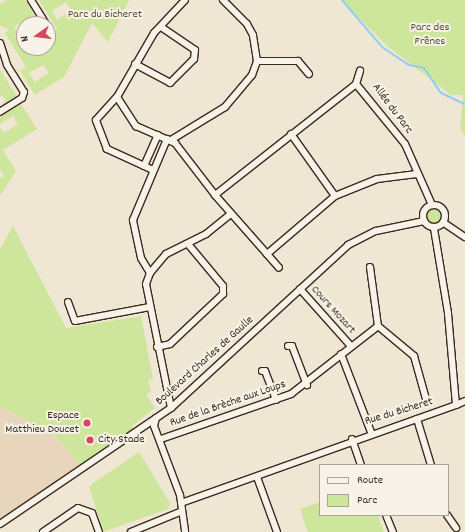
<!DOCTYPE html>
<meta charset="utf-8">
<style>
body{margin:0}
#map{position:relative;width:465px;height:532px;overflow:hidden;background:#f0e6d4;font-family:Dekko,sans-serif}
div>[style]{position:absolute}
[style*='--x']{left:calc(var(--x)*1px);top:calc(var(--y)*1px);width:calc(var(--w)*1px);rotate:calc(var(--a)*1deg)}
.built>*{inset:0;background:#e7d6bc}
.green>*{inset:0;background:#cde69c}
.round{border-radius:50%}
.stream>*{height:2px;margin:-1px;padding:0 1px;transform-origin:1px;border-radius:1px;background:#90cff1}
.roads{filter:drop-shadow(1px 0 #3b2a1e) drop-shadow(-1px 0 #3b2a1e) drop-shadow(0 1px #3b2a1e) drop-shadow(0 -1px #3b2a1e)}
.street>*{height:6px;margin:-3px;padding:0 3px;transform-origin:3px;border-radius:3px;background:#f7f3e8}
.street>.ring{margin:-3px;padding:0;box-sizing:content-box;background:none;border:6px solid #f7f3e8;border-radius:50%}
.dots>*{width:11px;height:11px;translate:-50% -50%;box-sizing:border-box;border:2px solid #f7f3e8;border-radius:50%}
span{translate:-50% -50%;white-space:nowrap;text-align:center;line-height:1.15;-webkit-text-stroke:4px #f7f3e8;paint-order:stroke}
.park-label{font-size:12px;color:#585037}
.street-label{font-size:12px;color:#3b2a1e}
.poi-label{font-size:12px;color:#3b2a1e}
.right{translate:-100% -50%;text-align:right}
.left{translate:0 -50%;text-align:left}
.legend{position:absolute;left:319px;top:464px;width:130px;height:52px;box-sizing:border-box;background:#f7f3e8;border:1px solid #aca397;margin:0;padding:5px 7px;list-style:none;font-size:12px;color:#3b2a1e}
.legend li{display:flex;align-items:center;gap:8px;height:20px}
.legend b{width:20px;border:1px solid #aca397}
.north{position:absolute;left:16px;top:16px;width:40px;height:40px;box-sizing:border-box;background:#f7f3e8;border:1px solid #aca397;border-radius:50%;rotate:256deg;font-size:11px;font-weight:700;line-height:16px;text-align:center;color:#3b2a1e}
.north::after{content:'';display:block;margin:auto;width:14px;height:18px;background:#d1495b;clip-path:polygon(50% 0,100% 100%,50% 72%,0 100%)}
</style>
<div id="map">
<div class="built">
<div style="clip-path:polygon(0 406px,56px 436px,81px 466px,0 519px)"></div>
</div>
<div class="green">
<div style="clip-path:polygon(evenodd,7px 0,25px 0,40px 24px,28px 24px,26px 20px,14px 27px,18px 33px,24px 30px,21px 47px,30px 56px,37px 52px,35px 48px,48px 48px,48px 35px,52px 39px,56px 36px,54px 32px,57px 29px,39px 0,129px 0,108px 42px,92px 23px,64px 77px,35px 95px,20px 71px,26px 67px,5px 33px,9px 30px,0 25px,0 4px,7px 0,66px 2px,71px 11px,57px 20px,52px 11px,66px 2px,7px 0,43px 65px,49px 73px,35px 82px,29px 73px,43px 65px)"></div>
<div style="clip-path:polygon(341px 0,465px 0,465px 136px,460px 128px,463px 95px,451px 95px,386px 45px)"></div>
<div style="clip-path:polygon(0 70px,18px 98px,0 109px,6px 99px,0 95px)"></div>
<div style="clip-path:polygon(21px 104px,37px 129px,3px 150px,16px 171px,0 196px,0 178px,4px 176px,0 170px,0 127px,4px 133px,18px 124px,13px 116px,0 124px,0 117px)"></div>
<div class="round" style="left:426px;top:207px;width:18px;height:18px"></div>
<div style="clip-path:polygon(13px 226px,66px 328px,141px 316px,153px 379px,148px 380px,151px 392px,146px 394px,155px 408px,132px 426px,134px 430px,81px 466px,56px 436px,0 406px,0 249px)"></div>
<div style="clip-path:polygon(139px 452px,170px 503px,168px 509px,103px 532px,89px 486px)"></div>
<div style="clip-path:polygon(320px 502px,320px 515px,378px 515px,384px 532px,308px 532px,300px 509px)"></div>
</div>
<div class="stream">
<div style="--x:342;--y:0;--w:62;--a:49.6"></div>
<div style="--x:382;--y:47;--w:32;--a:34"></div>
<div style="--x:409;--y:65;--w:15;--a:11"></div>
<div style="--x:424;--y:68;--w:30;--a:56"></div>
<div style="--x:441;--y:93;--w:26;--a:25"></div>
</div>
<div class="roads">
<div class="street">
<div style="--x:31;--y:0;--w:28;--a:58"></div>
<div style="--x:0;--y:43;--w:23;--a:72"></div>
<div style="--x:7;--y:65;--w:32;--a:58"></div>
<div style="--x:24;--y:92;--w:6;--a:108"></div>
<div style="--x:22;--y:98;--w:26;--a:148"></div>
<div style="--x:257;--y:61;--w:41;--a:0"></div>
<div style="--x:298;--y:61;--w:17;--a:50"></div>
<div style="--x:135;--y:64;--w:40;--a:28"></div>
<div style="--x:170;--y:83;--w:34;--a:-45"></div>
<div style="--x:194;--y:59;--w:9;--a:-84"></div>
<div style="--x:195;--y:50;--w:41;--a:-145.9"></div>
<div style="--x:356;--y:84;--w:14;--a:-73"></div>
<div style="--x:117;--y:97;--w:35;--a:57"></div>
<div style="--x:136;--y:126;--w:43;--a:23.6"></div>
<div style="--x:175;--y:143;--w:66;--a:52.4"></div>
<div style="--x:215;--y:195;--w:79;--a:48.6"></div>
<div style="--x:267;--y:254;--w:89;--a:-40.5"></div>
<div style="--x:335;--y:196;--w:45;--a:-22"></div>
<div style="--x:377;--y:179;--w:40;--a:-7.1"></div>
<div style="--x:291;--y:134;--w:76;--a:54.6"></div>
<div style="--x:171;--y:140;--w:63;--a:-31.4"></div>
<div style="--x:225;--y:107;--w:42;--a:-49.8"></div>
<div style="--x:252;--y:75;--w:15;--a:-70"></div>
<div style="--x:257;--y:61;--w:26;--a:-99"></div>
<div style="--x:253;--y:35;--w:13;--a:-119"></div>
<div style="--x:247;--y:24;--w:34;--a:-135"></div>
<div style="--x:144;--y:166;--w:34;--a:-66"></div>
<div style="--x:153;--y:170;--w:51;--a:-155.5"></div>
<div style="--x:107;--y:149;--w:31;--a:-111"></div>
<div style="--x:96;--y:120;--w:31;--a:-48"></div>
<div style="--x:117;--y:97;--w:74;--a:-60"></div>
<div style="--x:154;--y:33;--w:45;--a:-46.8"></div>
<div style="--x:215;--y:195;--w:179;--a:-38.2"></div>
<div style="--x:356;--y:84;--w:77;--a:50.8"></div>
<div style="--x:405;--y:144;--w:67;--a:66.1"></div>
<div class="ring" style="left:423px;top:205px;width:16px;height:16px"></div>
<div style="--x:444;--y:223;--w:25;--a:34"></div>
<div style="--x:267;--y:254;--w:18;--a:49"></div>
<div style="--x:370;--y:267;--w:60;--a:82.3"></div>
<div style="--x:150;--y:273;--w:17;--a:-121"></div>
<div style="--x:141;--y:258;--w:39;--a:-102"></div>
<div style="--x:133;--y:220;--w:88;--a:-67.2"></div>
<div style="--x:300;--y:289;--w:75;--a:48.2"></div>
<div style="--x:68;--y:302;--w:20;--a:70"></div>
<div style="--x:75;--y:321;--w:76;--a:-10.6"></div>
<div style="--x:288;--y:346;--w:4;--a:0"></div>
<div style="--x:292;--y:346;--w:42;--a:69"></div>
<div style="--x:157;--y:347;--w:13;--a:-13"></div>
<div style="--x:170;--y:344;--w:73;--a:-43.3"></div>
<div style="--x:223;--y:294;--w:8;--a:-90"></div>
<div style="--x:223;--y:286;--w:55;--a:-129.8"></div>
<div style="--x:341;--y:354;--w:84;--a:69"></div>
<div style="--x:262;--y:371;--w:3;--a:0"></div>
<div style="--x:265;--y:371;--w:31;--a:69"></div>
<div style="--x:456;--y:405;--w:10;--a:-24"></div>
<div style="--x:171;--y:408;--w:126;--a:-101.4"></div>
<div style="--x:146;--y:284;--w:12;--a:-70"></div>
<div style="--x:150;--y:273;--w:25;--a:-50"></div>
<div style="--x:166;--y:254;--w:45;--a:-26.6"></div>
<div style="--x:206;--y:234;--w:32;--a:-39"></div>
<div style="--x:156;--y:418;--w:8;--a:104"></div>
<div style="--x:154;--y:426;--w:74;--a:69.4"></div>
<div style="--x:180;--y:495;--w:37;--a:82"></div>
<div style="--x:417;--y:419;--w:48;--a:73.1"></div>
<div style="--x:161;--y:439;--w:138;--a:-19.1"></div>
<div style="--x:291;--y:394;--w:110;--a:-38"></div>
<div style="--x:378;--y:326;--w:47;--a:39.8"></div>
<div style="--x:414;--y:356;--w:45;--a:74.4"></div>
<div style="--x:352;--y:439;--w:28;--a:71"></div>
<div style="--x:257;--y:477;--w:59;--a:70"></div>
<div style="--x:181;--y:503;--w:292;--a:-19.6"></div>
<div style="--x:456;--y:405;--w:92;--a:-95"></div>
<div style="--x:448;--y:313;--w:86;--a:-99.4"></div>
<div style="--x:386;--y:515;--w:18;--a:68"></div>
<div style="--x:447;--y:515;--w:16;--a:55"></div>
<div style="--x:0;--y:524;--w:207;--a:-34.2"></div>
<div style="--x:171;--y:408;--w:241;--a:-42.6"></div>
<div style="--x:348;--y:245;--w:31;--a:-27"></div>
<div style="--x:376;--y:231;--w:49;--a:-11.8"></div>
<div style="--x:43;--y:532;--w:42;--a:-34.4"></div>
<div style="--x:78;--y:508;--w:15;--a:20"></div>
<div style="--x:92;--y:513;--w:20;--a:70"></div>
<div style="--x:131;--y:532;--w:53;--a:-22.2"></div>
</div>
</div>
<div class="dots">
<div style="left:87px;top:423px;background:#d1495b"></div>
<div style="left:90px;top:440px;background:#d1495b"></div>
</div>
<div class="park-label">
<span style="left:105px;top:15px">Parc du Bicheret</span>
<span style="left:430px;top:35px">Parc des<br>Frênes</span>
</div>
<div class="street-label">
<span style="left:392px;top:109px;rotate:53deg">Allée du Parc</span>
<span style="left:333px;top:310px;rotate:48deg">Cours Mozart</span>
<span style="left:205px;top:361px;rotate:-42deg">Boulevard Charles de Gaulle</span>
<span style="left:228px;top:404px;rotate:-19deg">Rue de la Brèche aux Loups</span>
<span style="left:399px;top:412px;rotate:-17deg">Rue du Bicheret</span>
</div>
<div class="poi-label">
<span class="right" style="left:79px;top:423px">Espace<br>Matthieu Doucet</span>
<span class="left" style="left:98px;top:440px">City Stade</span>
</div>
<ul class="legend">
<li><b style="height:5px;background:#f7f3e8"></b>Route</li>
<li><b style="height:11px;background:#cde69c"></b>Parc</li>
</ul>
<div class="north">N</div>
</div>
